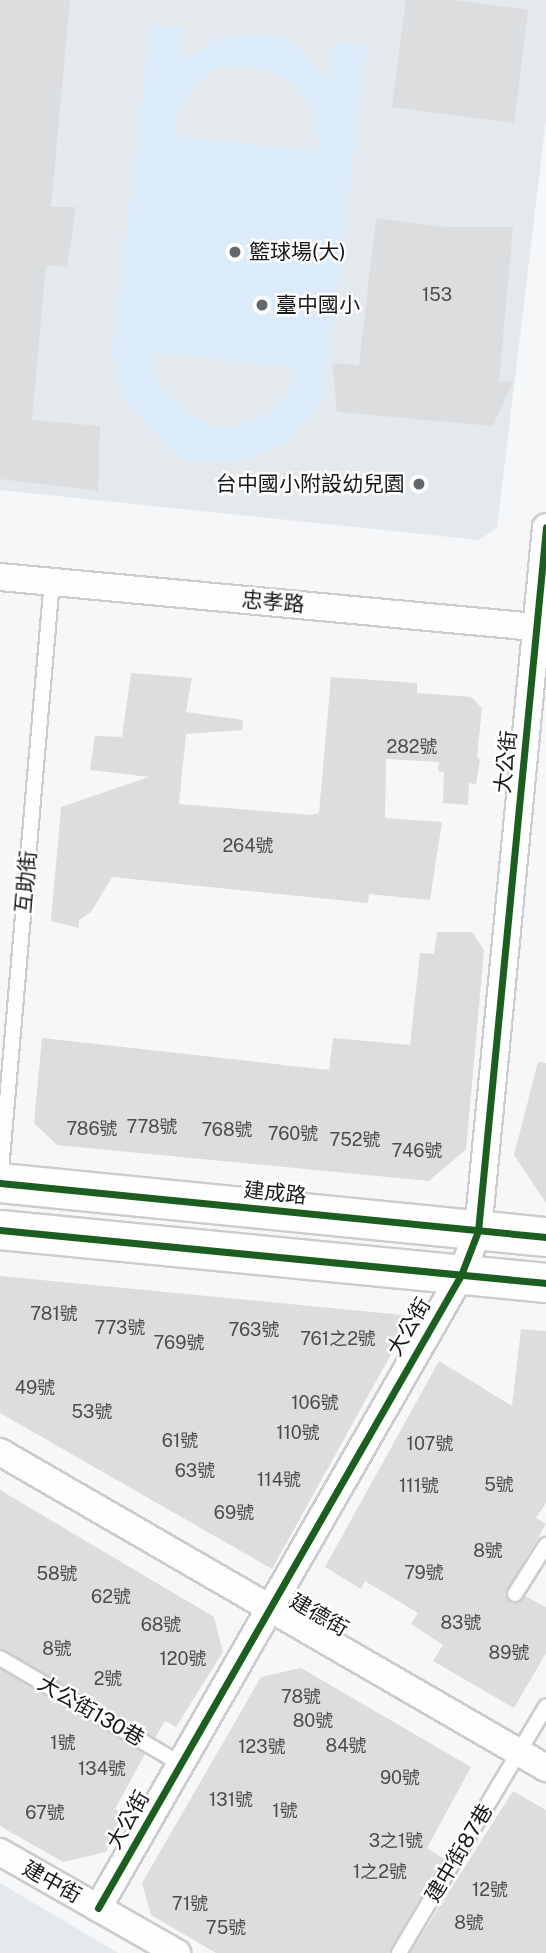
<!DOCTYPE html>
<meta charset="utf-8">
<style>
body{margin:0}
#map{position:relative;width:546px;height:1953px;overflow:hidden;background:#f5f7f8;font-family:"Public Sans","Noto Sans TC",sans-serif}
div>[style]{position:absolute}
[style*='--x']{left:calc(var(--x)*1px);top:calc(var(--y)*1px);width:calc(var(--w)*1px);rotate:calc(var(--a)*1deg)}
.built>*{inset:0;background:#e4e9ee}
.green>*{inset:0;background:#dbebfa}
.building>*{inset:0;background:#dcddde}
.roads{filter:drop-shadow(2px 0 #cbcccd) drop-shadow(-2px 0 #cbcccd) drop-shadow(0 2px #cbcccd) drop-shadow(0 -2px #cbcccd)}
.service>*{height:14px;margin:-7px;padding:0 7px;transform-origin:7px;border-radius:7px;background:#fefefe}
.minor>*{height:26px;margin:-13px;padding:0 13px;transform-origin:13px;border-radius:13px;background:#fefefe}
.primary>*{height:38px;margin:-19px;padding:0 19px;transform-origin:19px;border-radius:19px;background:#fefefe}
.cycleway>*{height:7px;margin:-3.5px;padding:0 3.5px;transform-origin:3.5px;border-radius:3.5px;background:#1b5e20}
.dots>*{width:19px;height:19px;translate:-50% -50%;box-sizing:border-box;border:4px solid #fff;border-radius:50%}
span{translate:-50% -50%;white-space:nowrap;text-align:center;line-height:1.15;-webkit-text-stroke:5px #fff;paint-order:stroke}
.number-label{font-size:18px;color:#4b4c4d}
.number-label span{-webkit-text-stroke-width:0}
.poi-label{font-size:21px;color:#18191a}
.left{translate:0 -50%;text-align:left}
.right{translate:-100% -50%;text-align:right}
.street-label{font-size:21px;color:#18191a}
</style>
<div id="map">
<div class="built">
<div style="clip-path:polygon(0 0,546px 0,546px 120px,497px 528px,479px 540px,0 490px)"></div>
<div style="clip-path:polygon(0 1883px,118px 1953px,0 1953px)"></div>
</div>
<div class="green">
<div style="clip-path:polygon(evenodd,151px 25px,184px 28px,180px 61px,219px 38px,260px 33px,286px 39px,302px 50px,328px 81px,335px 42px,367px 46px,325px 397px,288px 443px,241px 460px,190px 462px,175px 453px,127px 403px,118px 377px,113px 351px,151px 25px,245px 65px,279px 75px,297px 87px,316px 113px,319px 152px,177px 136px,177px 113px,197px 82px,222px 67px,245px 65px,151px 25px,152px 352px,294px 368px,294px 369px,289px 393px,272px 411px,258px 420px,222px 428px,192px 415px,164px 391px,155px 376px,152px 352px)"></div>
</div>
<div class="building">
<div style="clip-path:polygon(0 0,70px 0,51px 207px,76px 207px,67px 267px,46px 265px,32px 420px,100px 426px,98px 491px,0 479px)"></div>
<div style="clip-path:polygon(406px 0,453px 0,528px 10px,514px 123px,392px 107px)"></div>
<div style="clip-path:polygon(376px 218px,443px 227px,513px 227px,499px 381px,513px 382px,493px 426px,337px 412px,332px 363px,359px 365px)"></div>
<div style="clip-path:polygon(131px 673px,192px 678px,186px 712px,243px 720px,242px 730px,186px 734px,179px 804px,311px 815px,319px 813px,331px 677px,417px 683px,417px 693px,471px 697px,482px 708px,477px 756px,480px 760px,476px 784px,469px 783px,468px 805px,443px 803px,444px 772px,438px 771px,439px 762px,386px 759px,385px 818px,442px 822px,430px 900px,369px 894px,368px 903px,112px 877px,91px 912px,79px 920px,79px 928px,51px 921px,61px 807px,149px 777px,90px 770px,95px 736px,122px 737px)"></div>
<div style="clip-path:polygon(437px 932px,472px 932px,484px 950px,466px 1149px,429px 1181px,57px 1145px,34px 1123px,42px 1038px,329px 1070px,333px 1038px,410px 1045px,420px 953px,434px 954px)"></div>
<div style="clip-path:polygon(538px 1062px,546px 1063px,546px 1203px,514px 1155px)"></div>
<div style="clip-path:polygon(0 1276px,403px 1315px,399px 1340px,272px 1569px,0 1413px)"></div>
<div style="clip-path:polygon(521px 1329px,546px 1331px,546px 1503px,536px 1518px,546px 1524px,505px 1594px,510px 1602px,519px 1603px,525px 1596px,546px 1607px,546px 1653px,514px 1708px,433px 1661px,443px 1645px,411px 1624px,418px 1613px,365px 1581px,361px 1589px,325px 1567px,439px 1361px,512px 1406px)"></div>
<div style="clip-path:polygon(0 1490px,214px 1617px,223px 1652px,176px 1727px,165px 1721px,155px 1738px,0 1648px)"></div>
<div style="clip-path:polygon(301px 1668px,471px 1767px,427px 1848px,444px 1859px,389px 1953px,216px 1953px,151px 1915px,142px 1883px,261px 1677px)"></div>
<div style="clip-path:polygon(0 1669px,145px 1754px,115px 1809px,127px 1816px,106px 1852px,63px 1862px,0 1826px)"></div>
<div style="clip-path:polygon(513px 1791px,546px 1810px,546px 1953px,410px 1953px)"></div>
</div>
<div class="roads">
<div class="service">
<div style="--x:0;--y:1182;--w:604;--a:-85.06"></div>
<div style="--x:515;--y:1594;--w:58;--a:-57.7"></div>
<div style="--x:0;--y:1658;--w:210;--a:30.4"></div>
<div style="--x:399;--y:1953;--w:287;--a:-59.2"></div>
</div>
<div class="minor">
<div style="--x:0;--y:577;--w:548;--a:5.34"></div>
<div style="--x:0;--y:1452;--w:631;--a:30.06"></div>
<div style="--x:0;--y:1852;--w:204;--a:29.7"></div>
<div style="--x:98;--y:1908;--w:730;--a:-60.17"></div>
<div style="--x:461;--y:1275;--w:47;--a:-68.9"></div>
<div style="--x:478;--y:1231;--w:707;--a:-84.48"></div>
</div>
<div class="primary">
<div style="--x:0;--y:1183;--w:549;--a:5.65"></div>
<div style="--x:0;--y:1230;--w:549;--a:5.54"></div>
</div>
</div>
<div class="cycleway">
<div style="--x:0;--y:1183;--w:549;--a:5.65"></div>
<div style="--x:0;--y:1230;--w:549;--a:5.54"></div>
<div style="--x:98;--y:1908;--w:730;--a:-60.17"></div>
<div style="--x:461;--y:1275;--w:47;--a:-68.9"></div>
<div style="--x:478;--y:1231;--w:707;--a:-84.48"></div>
</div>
<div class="dots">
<div style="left:235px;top:252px;background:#656768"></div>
<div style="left:262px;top:305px;background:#656768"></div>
<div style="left:419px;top:484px;background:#656768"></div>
</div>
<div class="number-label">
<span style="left:437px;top:295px">153</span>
<span style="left:412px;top:747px">282號</span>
<span style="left:248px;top:846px">264號</span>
<span style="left:152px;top:1127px">778號</span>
<span style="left:92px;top:1129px">786號</span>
<span style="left:227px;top:1130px">768號</span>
<span style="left:293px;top:1134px">760號</span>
<span style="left:355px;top:1140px">752號</span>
<span style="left:417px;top:1151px">746號</span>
<span style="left:54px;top:1314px">781號</span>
<span style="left:120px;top:1328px">773號</span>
<span style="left:254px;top:1330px">763號</span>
<span style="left:338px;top:1339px">761之2號</span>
<span style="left:179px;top:1343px">769號</span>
<span style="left:35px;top:1388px">49號</span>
<span style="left:315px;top:1403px">106號</span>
<span style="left:92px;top:1412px">53號</span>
<span style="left:298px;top:1433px">110號</span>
<span style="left:180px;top:1441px">61號</span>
<span style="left:430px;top:1444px">107號</span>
<span style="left:195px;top:1471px">63號</span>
<span style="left:279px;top:1480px">114號</span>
<span style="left:499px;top:1485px">5號</span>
<span style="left:419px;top:1486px">111號</span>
<span style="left:234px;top:1513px">69號</span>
<span style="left:488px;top:1551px">8號</span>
<span style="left:424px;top:1573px">79號</span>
<span style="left:57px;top:1574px">58號</span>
<span style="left:111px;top:1597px">62號</span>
<span style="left:461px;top:1623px">83號</span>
<span style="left:161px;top:1625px">68號</span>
<span style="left:57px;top:1649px">8號</span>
<span style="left:509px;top:1653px">89號</span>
<span style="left:183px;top:1659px">120號</span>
<span style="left:108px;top:1679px">2號</span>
<span style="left:301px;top:1697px">78號</span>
<span style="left:313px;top:1721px">80號</span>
<span style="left:63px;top:1743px">1號</span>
<span style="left:346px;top:1746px">84號</span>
<span style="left:262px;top:1747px">123號</span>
<span style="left:102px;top:1769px">134號</span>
<span style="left:400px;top:1778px">90號</span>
<span style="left:231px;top:1800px">131號</span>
<span style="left:285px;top:1811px">1號</span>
<span style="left:45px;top:1813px">67號</span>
<span style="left:396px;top:1841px">3之1號</span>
<span style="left:380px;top:1872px">1之2號</span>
<span style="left:490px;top:1890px">12號</span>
<span style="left:190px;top:1904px">71號</span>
<span style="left:469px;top:1923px">8號</span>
<span style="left:226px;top:1928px">75號</span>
</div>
<div class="poi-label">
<span class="left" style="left:249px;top:252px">籃球場(大)</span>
<span class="left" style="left:276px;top:305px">臺中國小</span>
<span class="right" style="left:405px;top:484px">台中國小附設幼兒園</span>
</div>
<div class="street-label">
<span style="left:273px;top:602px;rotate:5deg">忠孝路</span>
<span style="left:506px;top:762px;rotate:-84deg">大公街</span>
<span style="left:26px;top:882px;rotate:-85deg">互助街</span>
<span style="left:275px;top:1193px;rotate:6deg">建成路</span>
<span style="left:409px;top:1327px;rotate:-59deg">大公街</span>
<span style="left:319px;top:1615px;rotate:30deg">建德街</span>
<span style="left:91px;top:1711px;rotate:30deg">大公街130巷</span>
<span style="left:128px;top:1820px;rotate:-60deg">大公街</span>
<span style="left:459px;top:1853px;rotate:-59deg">建中街87巷</span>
<span style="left:52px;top:1882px;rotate:29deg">建中街</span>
</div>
</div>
